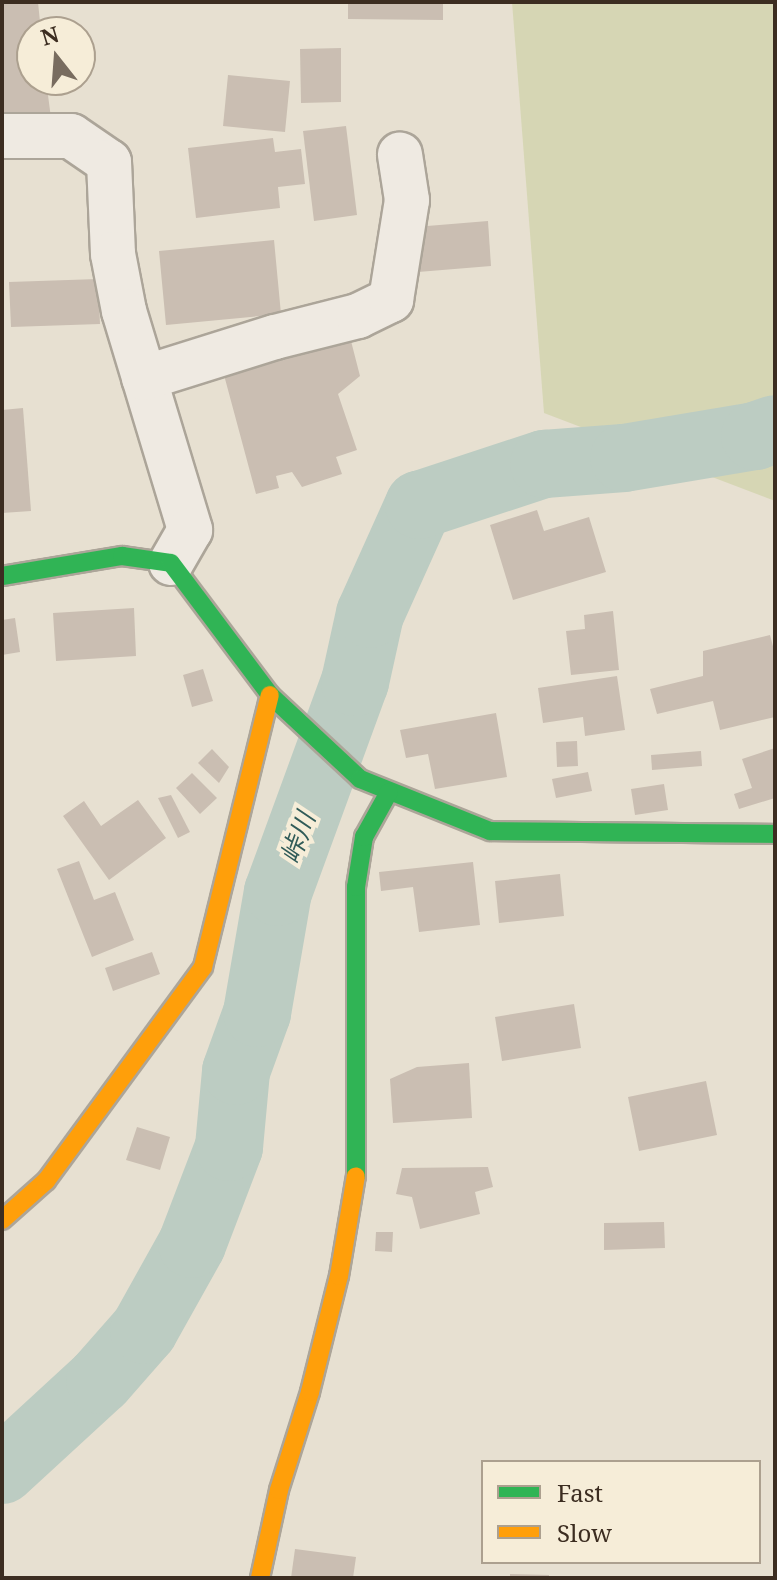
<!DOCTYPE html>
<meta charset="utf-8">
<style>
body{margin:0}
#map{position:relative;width:777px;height:1580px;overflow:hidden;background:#e7e0d1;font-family:"Noto Serif","Noto Sans JP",serif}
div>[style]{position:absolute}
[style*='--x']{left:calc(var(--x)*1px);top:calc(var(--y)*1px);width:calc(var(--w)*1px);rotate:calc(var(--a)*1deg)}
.green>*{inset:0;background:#d6d6b4}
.river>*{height:68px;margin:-34px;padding:0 34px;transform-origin:34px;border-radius:34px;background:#bcccc2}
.building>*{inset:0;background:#cabeb2}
.roads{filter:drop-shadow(2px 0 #aca599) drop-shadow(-2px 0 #aca599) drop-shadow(0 2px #aca599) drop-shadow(0 -2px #aca599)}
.street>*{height:44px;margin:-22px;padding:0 22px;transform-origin:22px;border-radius:22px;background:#efeae2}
.fast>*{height:18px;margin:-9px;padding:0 9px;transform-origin:9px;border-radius:9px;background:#30b455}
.slow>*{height:18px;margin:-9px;padding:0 9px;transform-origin:9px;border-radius:9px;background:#ff9f0a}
span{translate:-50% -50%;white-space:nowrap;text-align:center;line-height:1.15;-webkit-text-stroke:8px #f6edd8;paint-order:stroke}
.water-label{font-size:26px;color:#305b58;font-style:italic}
.frame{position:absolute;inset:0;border:4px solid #3c2d21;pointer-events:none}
.legend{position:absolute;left:481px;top:1460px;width:280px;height:104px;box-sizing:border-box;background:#f6edd8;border:2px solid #aca08f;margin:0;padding:10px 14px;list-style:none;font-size:24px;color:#3c2d21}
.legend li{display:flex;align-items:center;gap:16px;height:40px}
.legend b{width:40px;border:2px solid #aca08f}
.north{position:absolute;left:16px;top:16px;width:80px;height:80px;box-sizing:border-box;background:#f6edd8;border:2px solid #aca08f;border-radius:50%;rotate:343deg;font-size:22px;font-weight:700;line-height:32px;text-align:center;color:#3c2d21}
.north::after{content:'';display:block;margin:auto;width:28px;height:36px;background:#786c5f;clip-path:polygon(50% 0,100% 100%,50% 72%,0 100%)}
</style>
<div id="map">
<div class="green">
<div style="clip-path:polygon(512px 2px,775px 2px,775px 501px,544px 413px)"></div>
</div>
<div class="river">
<div style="--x:2;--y:1470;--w:133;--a:-42.6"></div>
<div style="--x:100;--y:1380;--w:67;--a:-48.7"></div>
<div style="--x:144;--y:1330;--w:98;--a:-60.8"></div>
<div style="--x:192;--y:1244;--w:104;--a:-69.1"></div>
<div style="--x:229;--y:1147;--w:76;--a:-84.7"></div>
<div style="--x:236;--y:1071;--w:62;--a:-70.1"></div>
<div style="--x:257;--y:1013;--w:123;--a:-80.2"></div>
<div style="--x:278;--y:892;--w:224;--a:-69.9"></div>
<div style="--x:355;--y:682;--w:70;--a:-77.6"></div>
<div style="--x:370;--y:614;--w:120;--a:-65.8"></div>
<div style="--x:419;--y:505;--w:132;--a:-18.2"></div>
<div style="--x:544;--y:464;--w:80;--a:-4.3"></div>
<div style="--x:624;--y:458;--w:133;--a:-9.5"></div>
<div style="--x:755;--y:436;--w:21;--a:-19"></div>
</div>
<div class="building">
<div style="clip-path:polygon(38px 2px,41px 32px,32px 32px,32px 80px,46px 80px,51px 118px,2px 124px,2px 4px)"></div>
<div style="clip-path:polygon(348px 2px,443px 2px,443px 20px,348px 19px)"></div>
<div style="clip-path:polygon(341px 48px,341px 102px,301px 103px,300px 49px)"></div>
<div style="clip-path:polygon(228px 75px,290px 81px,285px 132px,223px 126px)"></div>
<div style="clip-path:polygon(346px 126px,357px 215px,314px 221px,303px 131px)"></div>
<div style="clip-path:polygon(273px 138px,275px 152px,301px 149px,305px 184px,278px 187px,280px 208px,196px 218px,188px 148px)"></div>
<div style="clip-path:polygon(488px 221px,491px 266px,418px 272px,415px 227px)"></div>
<div style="clip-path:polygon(274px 240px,281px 314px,166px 325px,159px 251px)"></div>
<div style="clip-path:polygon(98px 279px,100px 324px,11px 327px,9px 282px)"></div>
<div style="clip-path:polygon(351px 341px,360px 376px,338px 394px,357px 450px,336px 457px,342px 474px,302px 487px,292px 472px,276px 476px,279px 488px,256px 494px,224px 375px)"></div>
<div style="clip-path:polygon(23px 408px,31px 511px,2px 513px,2px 410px)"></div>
<div style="clip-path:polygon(537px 510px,544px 531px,589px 517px,606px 572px,513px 600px,490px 525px)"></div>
<div style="clip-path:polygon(134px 608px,136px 656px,56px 661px,53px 613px)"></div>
<div style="clip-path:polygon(613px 611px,619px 670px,571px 675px,566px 631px,585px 629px,584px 615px)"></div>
<div style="clip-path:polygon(15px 618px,20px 652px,2px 655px,2px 620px)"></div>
<div style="clip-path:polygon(770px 635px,775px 654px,775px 717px,720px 730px,713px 701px,657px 714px,650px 689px,703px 676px,703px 651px)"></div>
<div style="clip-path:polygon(203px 669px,213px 701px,192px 707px,183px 675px)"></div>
<div style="clip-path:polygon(617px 676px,625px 730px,585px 736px,583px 717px,543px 723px,538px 688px)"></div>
<div style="clip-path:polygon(496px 713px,507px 777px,435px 789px,428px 754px,406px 758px,400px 730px)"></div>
<div style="clip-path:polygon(577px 741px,578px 766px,557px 767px,556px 742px)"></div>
<div style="clip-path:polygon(775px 748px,775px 798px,739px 809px,734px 794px,752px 788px,742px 759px)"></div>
<div style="clip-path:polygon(212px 749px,229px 767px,219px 783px,198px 763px)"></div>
<div style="clip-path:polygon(701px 751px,702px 766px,652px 770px,651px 755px)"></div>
<div style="clip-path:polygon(588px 772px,592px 791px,556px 798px,552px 779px)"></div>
<div style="clip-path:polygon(192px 773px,217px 798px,200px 814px,176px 788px)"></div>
<div style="clip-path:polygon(664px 784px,668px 810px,635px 815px,631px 789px)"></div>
<div style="clip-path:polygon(171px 795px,190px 832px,178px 838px,158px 798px)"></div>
<div style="clip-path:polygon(138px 800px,166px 838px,109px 880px,63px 816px,84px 801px,101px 826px)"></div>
<div style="clip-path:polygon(79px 861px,94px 900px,115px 892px,134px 940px,92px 957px,57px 869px)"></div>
<div style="clip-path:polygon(473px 862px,480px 925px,419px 932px,413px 887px,381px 891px,379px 872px)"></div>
<div style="clip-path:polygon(560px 874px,564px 916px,499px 923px,495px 881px)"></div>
<div style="clip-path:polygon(152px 952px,160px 974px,113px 991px,105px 968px)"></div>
<div style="clip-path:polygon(574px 1004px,581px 1048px,502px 1061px,495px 1017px)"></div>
<div style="clip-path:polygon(469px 1063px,472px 1118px,393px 1123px,390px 1079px,417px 1067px)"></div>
<div style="clip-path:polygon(706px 1081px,717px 1135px,639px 1151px,628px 1097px)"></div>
<div style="clip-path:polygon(137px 1127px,170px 1137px,160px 1170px,126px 1160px)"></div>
<div style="clip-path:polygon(488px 1167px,493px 1187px,475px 1192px,480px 1214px,420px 1229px,412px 1197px,396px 1194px,402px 1168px)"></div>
<div style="clip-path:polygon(664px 1222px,665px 1248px,604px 1250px,604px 1223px)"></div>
<div style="clip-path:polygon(376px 1232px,393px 1232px,392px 1252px,375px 1251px)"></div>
<div style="clip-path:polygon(295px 1549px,356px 1557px,353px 1578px,291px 1578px)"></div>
<div style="clip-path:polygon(510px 1574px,549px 1575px,549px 1578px,510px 1578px)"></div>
</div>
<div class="roads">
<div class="street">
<div style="--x:2;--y:136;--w:69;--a:0"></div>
<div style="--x:71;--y:136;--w:46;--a:34.4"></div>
<div style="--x:109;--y:162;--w:92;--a:87.5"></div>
<div style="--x:113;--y:254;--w:58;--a:79.1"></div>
<div style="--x:124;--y:311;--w:229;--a:73.2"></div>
<div style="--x:190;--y:530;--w:38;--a:120"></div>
<div style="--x:144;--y:378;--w:137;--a:-17.4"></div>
<div style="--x:275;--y:337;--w:86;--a:-14.2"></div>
<div style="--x:358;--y:316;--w:37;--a:-26"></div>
<div style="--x:391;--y:300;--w:101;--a:-80.9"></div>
<div style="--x:407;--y:200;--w:46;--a:-98.8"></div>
</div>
<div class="fast">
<div style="--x:2;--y:576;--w:122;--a:-9.5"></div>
<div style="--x:122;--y:556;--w:49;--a:8.1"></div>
<div style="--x:171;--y:563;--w:165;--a:53.1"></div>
<div style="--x:270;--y:695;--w:123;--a:43"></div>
<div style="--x:360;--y:779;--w:140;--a:21.8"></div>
<div style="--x:490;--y:831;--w:285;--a:0.6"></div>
<div style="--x:356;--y:1176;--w:289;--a:-90"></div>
<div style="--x:356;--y:887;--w:51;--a:-80.9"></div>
<div style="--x:364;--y:837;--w:51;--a:-60.9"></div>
</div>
<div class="slow">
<div style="--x:2;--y:1220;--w:59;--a:-41.6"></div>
<div style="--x:46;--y:1181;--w:265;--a:-53.7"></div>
<div style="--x:203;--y:967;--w:280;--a:-76.2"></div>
<div style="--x:260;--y:1578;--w:90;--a:-77.8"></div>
<div style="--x:279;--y:1490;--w:103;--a:-72.4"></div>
<div style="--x:310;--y:1392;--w:120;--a:-76"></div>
<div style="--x:339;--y:1276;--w:101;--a:-80.4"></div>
</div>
</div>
<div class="water-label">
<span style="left:298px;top:838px;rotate:-70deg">峠川</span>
</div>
<div class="frame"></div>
<ul class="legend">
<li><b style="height:10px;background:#30b455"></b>Fast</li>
<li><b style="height:10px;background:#ff9f0a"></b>Slow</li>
</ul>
<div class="north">N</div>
</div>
